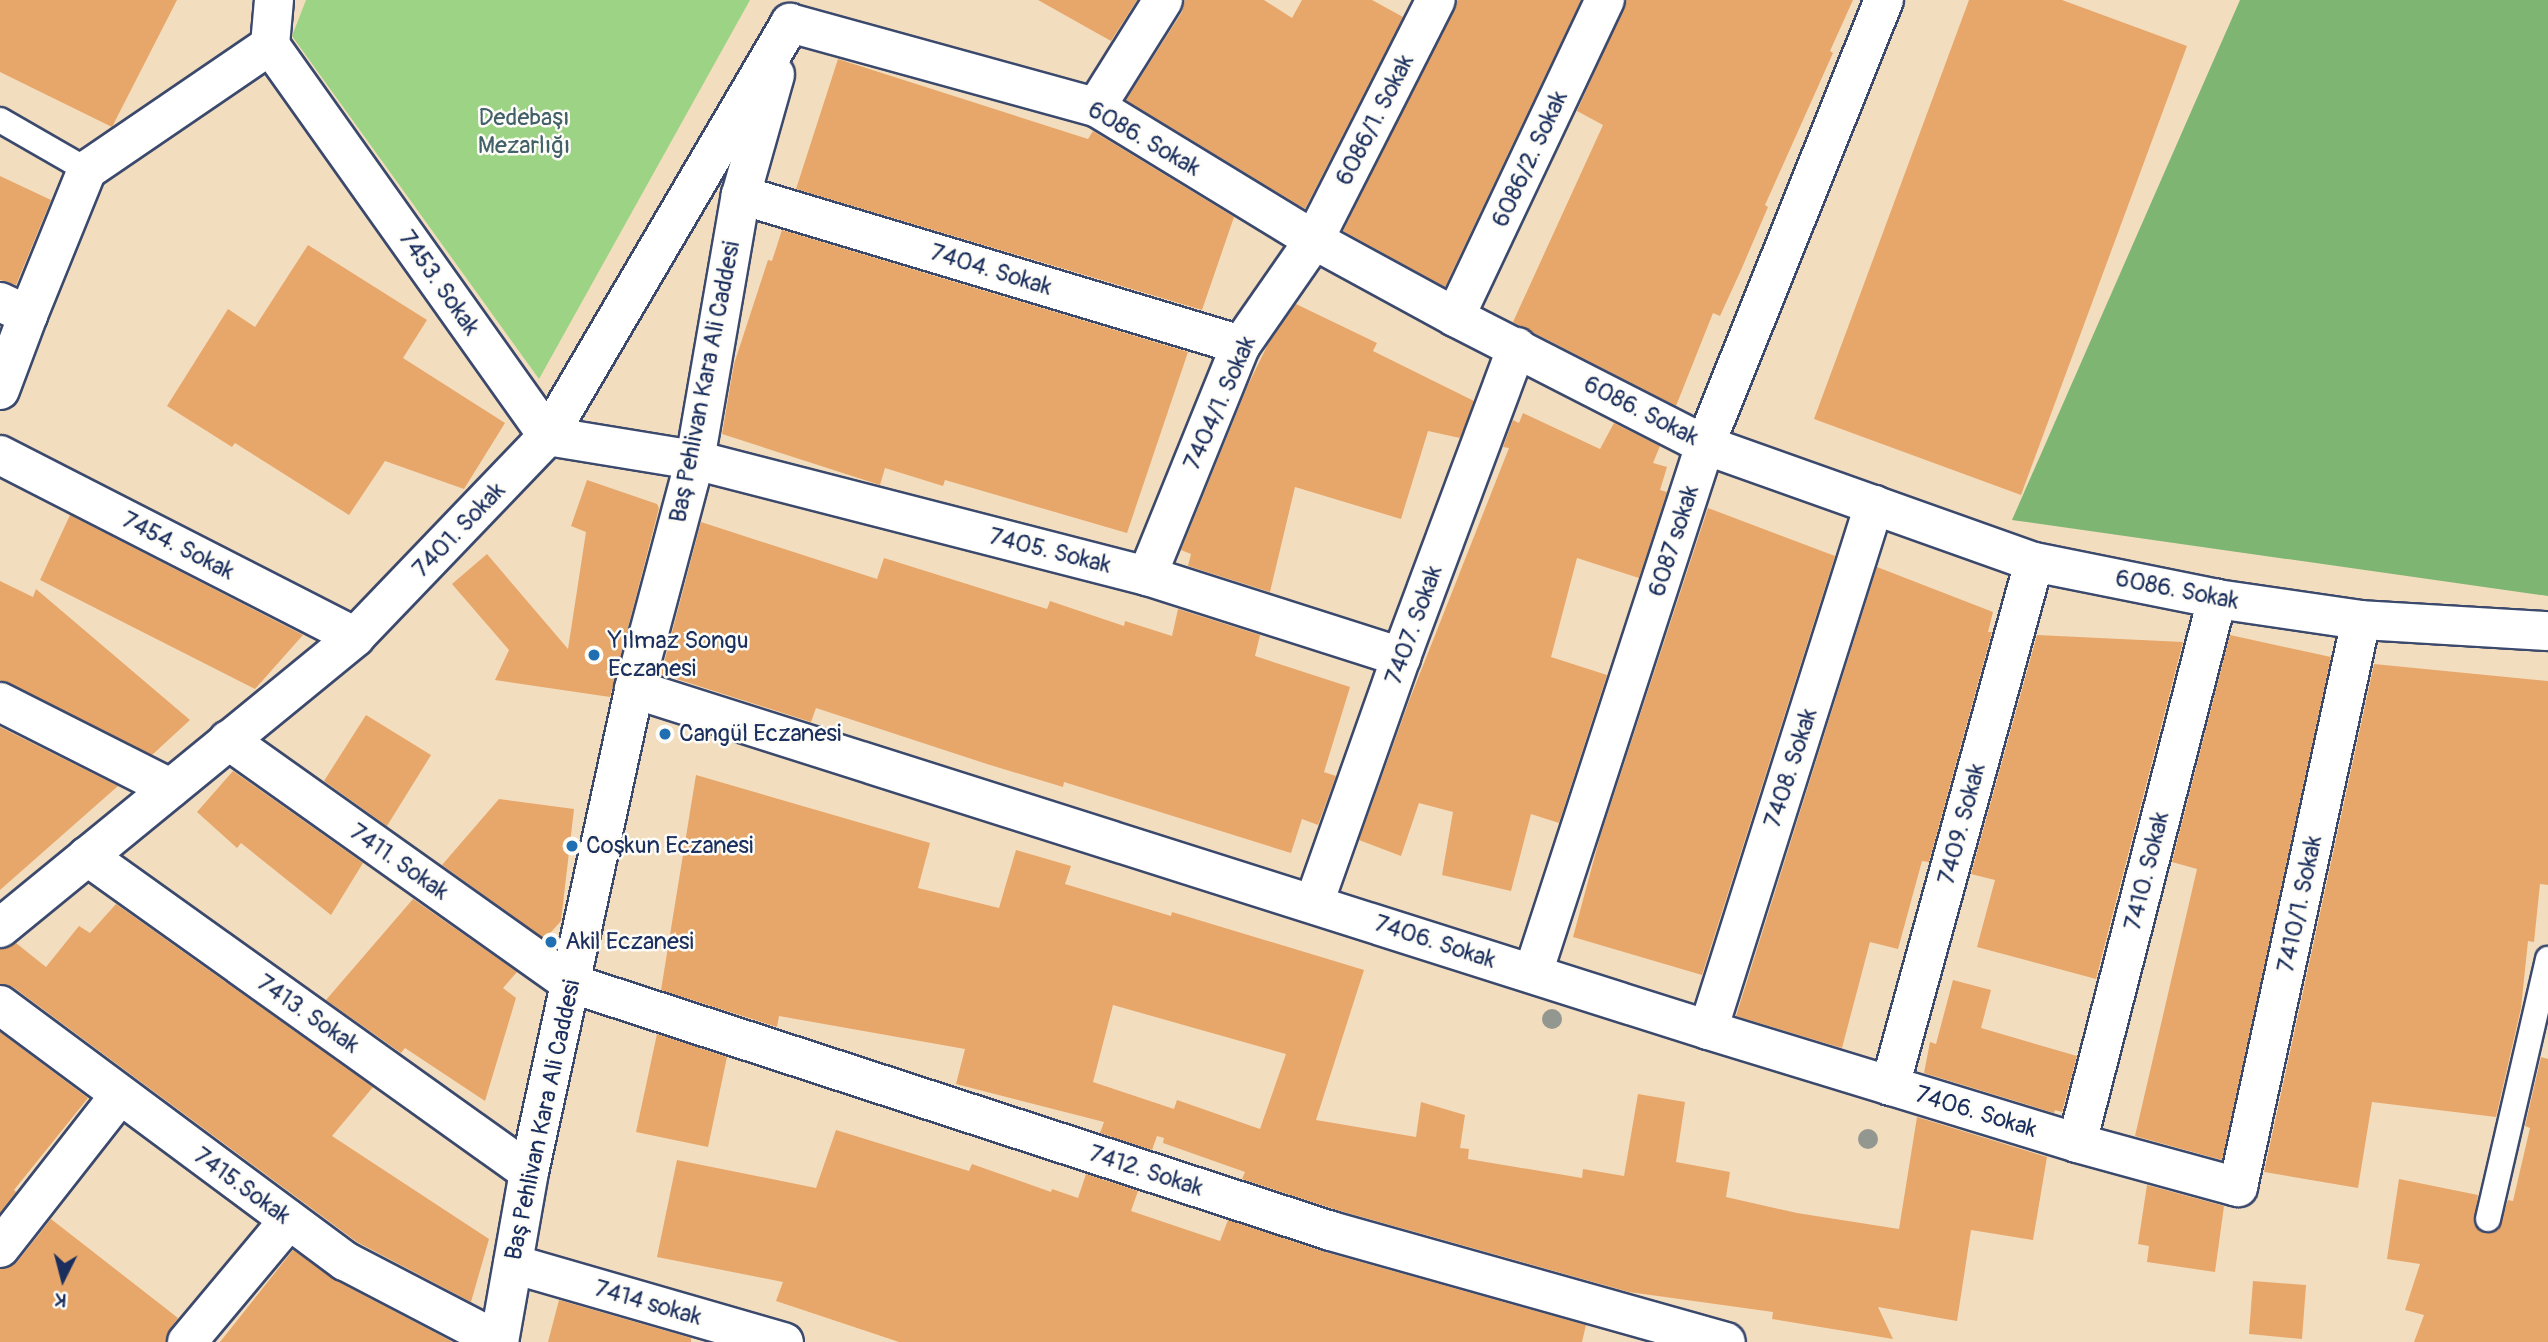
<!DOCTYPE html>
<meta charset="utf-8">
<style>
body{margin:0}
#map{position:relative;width:2548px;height:1342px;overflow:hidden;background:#f3ddbf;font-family:Pangolin,sans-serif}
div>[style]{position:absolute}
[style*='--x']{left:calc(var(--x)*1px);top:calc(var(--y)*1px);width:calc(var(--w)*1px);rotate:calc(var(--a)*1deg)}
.green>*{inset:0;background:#9dd384}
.forest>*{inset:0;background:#7eb572}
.building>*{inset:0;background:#e7a76a}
.roads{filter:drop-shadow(2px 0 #3b496d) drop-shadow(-2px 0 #3b496d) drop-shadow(0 2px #3b496d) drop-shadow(0 -2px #3b496d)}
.lane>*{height:24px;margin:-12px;padding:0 12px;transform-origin:12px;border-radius:12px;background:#fff}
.street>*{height:38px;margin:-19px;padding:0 19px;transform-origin:19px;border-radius:19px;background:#fff}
.trees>*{width:20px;height:20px;margin:-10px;border-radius:50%;background:#929890}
.dots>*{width:19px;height:19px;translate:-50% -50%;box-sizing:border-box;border:4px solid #fdfcf7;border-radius:50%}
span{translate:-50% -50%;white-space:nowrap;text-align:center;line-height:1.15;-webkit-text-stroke:5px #fdfcf7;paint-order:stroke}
.park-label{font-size:24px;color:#426069}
.street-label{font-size:24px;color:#1b2f5e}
.poi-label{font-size:24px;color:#1b2f5e}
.left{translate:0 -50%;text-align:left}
.north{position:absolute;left:28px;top:1244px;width:70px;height:70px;-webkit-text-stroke:5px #fdfcf7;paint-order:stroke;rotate:186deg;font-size:19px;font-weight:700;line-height:28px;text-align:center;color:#1b2f5e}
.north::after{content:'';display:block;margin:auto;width:24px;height:32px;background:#1b2f5e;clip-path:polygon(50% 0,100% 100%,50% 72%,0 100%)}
</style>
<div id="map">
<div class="green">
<div style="clip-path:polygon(306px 0,750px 0,539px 379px,292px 36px)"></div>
</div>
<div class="forest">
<div style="clip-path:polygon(2240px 0,2548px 0,2548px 596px,2012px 520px)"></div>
</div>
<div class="building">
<div style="clip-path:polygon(0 0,177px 0,112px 127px,0 72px)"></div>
<div style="clip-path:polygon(1038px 0,1137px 0,1111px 41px)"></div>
<div style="clip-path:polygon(1185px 0,1264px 0,1292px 18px,1302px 0,1372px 0,1403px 17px,1305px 209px,1126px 100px,1182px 12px)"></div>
<div style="clip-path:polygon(1458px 0,1581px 0,1445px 287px,1343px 231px)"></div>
<div style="clip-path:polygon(1627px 0,1853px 0,1830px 51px,1833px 53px,1765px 205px,1768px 207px,1741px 270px,1720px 316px,1713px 313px,1676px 406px,1513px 322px,1603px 125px,1577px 111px)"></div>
<div style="clip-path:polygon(1969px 0,2062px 0,2187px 46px,2021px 495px,1814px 419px)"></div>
<div style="clip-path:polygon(838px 59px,1088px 139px,1093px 131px,1234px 217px,1202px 310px,796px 189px)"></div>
<div style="clip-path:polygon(0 176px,51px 200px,16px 285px,0 280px)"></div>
<div style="clip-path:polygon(782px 230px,1188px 352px,1127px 533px,945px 480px,943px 486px,885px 468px,880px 485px,722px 434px,734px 364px,768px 260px,772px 261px)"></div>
<div style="clip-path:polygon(308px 245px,427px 320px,403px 358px,505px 423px,464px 489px,385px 461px,349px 515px,235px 443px,232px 447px,167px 406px,228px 309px,255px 327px)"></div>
<div style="clip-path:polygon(1296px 304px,1377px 343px,1373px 351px,1474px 401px,1460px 438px,1428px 431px,1401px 519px,1295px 487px,1270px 592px,1188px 566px,1191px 554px,1181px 550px,1248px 385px,1268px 344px)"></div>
<div style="clip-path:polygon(1523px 413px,1600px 449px,1614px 423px,1660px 446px,1653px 463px,1667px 467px,1660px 490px,1667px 492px,1639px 578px,1577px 558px,1551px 657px,1607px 675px,1559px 823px,1531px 814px,1511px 891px,1442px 875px,1453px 812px,1419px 803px,1401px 856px,1359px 840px,1409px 701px,1509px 448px,1503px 447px,1513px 420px,1519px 423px)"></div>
<div style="clip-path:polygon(587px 480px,657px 504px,659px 508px,610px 697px,495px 680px,509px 650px,452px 584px,487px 554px,568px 649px,586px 532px,571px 526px)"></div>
<div style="clip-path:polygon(1708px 508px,1835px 556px,1702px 975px,1573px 937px,1600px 837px)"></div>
<div style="clip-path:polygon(70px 515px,303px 635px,255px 689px,40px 580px)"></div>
<div style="clip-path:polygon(701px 522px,877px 579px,884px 558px,1047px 609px,1050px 601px,1124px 626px,1125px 621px,1172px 636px,1178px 609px,1260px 635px,1255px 656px,1350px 687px,1324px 772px,1336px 776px,1318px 825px,1302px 819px,1291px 853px,1064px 782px,1063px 787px,987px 764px,816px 708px,811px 722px,661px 674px)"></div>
<div style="clip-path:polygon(1877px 567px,1993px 612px,1988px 632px,1992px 632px,1929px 862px,1922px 861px,1898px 949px,1870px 942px,1842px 1048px,1736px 1016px)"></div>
<div style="clip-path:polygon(0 581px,33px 597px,36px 589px,190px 720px,152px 755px,0 680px)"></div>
<div style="clip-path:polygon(2037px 635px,2183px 642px,2096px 979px,1977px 947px,1995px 880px,1971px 874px)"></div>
<div style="clip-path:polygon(2230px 635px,2331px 657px,2222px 1160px,2135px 1136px,2197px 869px,2172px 862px)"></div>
<div style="clip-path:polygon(2374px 664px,2548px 681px,2548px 885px,2540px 884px,2534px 942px,2528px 941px,2521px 1008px,2496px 1117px,2372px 1102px,2358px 1188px,2264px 1172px)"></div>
<div style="clip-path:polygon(366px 715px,431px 755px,387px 826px,324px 781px)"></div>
<div style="clip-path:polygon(0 727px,118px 786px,0 890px)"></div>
<div style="clip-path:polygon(233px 771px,363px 863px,331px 915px,241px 843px,237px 848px,197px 812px)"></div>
<div style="clip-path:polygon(evenodd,696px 775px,930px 843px,918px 888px,999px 908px,1016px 850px,1071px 866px,1065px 884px,1171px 916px,1172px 912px,1364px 970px,1316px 1120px,1416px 1137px,1421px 1102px,1465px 1115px,1460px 1148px,1469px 1149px,1468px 1159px,1582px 1178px,1583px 1169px,1624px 1176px,1638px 1094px,1685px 1102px,1676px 1162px,1730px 1172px,1726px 1197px,1797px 1213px,1899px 1229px,1917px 1117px,2047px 1157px,2033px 1240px,1971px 1230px,1957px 1321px,1878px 1307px,1893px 1339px,1772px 1319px,1773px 1312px,1629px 1292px,1337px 1210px,1242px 1179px,1245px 1172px,1163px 1143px,1164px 1138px,1157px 1136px,1152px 1150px,1100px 1133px,1104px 1122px,956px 1084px,965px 1049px,779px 1016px,777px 1027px,661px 990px,696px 775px,1113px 1005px,1286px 1054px,1260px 1129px,1177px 1100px,1174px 1109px,1093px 1082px,1113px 1005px)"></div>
<div style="clip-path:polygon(499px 799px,574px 809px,561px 921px,545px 939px,442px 865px)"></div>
<div style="clip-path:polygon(413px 899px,517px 972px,503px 988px,516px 998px,485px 1101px,405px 1048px,401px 1053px,326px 1000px)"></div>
<div style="clip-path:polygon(116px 904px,373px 1087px,332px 1136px,489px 1239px,471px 1302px,357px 1242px,13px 987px,0 984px,0 949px,16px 943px,46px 967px,79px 926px,90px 933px)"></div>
<div style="clip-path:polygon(1953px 980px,1991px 990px,1981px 1028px,2077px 1056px,2062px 1112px,2055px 1110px,2054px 1113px,1924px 1073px,1930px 1042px,1936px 1044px)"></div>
<div style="clip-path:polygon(0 1032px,88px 1098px,14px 1190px,16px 1192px,0 1213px)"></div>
<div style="clip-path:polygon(657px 1034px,727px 1057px,708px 1147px,636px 1132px)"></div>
<div style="clip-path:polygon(2541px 1057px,2548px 1059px,2548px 1342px,2414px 1342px,2424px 1315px,2405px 1310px,2420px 1264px,2387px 1259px,2399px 1179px,2478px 1195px,2474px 1224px,2484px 1233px,2498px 1230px,2508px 1200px,2513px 1201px,2530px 1128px,2525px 1126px)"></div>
<div style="clip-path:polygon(836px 1130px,969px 1171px,972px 1164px,1051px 1192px,1052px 1189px,1078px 1198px,1086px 1174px,1138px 1191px,1131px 1211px,1220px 1241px,1228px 1220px,1325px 1252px,1586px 1325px,1582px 1342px,899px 1342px,776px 1301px,783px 1282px,657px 1257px,677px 1160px,816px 1188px)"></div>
<div style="clip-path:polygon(2147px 1185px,2224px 1206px,2215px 1272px,2147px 1262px,2149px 1246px,2138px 1244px)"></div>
<div style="clip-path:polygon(51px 1219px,178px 1318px,170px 1329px,166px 1342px,0 1342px,0 1269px,17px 1262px)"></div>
<div style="clip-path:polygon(293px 1250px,335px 1280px,453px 1342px,220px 1342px)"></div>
<div style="clip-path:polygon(2253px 1281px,2306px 1285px,2302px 1339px,2249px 1334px)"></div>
<div style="clip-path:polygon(559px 1300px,691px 1338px,691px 1342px,548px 1342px)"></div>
</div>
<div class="roads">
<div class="lane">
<div style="--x:0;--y:120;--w:100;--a:29.9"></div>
<div style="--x:2488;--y:1219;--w:267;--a:-77"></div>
</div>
<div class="street">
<div style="--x:274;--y:0;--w:45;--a:95.1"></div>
<div style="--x:270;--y:45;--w:480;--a:54.6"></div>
<div style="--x:548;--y:436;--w:149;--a:9.3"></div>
<div style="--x:695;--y:460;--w:467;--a:14.4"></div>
<div style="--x:1147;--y:576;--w:267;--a:17.7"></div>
<div style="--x:1096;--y:107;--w:126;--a:-57.9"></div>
<div style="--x:741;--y:195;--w:522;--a:16.7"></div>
<div style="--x:0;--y:302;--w:31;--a:25"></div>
<div style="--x:28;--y:315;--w:80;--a:110.5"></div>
<div style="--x:28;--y:315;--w:157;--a:-67.9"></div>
<div style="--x:87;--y:170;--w:222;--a:-34.3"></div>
<div style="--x:1455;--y:317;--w:351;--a:-64.7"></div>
<div style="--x:0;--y:455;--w:399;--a:27.1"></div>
<div style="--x:1147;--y:576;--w:249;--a:-67.9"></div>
<div style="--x:1241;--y:345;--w:128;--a:-55.2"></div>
<div style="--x:1314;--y:240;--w:269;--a:-63.1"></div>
<div style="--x:634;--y:689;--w:1127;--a:17.61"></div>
<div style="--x:1708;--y:1030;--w:386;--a:17"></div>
<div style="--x:2077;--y:1143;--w:167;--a:15.3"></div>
<div style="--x:2238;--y:1187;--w:580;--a:-77.76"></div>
<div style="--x:0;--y:702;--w:191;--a:26.8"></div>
<div style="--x:228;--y:740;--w:420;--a:35.4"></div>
<div style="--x:570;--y:983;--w:800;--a:18.05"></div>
<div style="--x:1331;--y:1231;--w:410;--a:15.7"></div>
<div style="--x:87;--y:856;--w:543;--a:35.56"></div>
<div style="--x:1314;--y:903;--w:261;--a:-70.5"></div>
<div style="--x:1401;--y:657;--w:331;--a:-69.5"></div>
<div style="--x:0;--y:928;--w:459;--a:-39.3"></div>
<div style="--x:355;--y:637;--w:279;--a:-46.2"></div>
<div style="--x:548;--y:436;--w:479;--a:-59.6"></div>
<div style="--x:790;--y:23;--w:317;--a:15.4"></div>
<div style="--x:1096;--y:107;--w:255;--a:31.4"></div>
<div style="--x:1314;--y:240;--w:161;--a:28.6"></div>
<div style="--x:1455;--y:317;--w:281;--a:27.1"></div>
<div style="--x:1705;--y:445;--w:349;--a:19.6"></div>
<div style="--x:2034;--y:562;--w:187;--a:11.4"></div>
<div style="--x:2217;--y:599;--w:146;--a:8.3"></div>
<div style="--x:2361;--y:620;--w:187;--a:3.4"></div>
<div style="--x:1533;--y:973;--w:555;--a:-71.96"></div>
<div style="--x:1705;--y:445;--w:480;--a:-68.1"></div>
<div style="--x:0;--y:1005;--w:430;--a:36.6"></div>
<div style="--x:345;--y:1261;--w:174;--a:27.5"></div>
<div style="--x:1708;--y:1030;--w:551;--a:-72.45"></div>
<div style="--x:1890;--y:1086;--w:543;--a:-74.63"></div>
<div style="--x:2077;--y:1143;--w:562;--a:-75.57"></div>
<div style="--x:0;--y:1248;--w:194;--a:-51.9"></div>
<div style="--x:513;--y:1264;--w:282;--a:16.1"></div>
<div style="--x:187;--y:1342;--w:159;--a:-50.1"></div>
<div style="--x:499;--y:1342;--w:173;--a:-80"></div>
<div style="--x:529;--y:1172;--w:494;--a:-77.7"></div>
<div style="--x:634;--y:689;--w:237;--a:-75.1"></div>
<div style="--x:695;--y:460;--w:269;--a:-80.2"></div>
<div style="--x:741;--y:195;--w:125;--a:-74.2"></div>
</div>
</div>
<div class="trees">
<div style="left:1552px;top:1019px"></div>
<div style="left:1868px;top:1139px"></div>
</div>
<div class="dots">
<div style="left:594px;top:655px;background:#1f6fb2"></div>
<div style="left:665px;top:734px;background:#1f6fb2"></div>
<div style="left:572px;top:846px;background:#1f6fb2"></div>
<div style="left:551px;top:942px;background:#1f6fb2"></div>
</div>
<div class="park-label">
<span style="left:524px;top:132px">Dedebaşı<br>Mezarlığı</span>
</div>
<div class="street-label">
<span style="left:1375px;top:120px;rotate:-63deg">6086/1. Sokak</span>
<span style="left:1144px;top:139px;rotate:30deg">6086. Sokak</span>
<span style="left:1530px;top:159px;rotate:-65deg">6086/2. Sokak</span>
<span style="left:991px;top:270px;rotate:17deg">7404. Sokak</span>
<span style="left:439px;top:283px;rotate:55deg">7453. Sokak</span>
<span style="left:705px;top:382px;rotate:-79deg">Baş Pehlivan Kara Ali Caddesi</span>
<span style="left:1220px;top:403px;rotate:-66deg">7404/1. Sokak</span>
<span style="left:1641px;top:411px;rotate:27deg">6086. Sokak</span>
<span style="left:459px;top:530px;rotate:-46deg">7401. Sokak</span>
<span style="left:1674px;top:541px;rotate:-72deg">6087 sokak</span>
<span style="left:178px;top:546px;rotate:27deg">7454. Sokak</span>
<span style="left:1050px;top:551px;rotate:14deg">7405. Sokak</span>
<span style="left:2177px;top:590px;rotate:11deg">6086. Sokak</span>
<span style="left:1414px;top:625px;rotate:-70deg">7407. Sokak</span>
<span style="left:1791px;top:768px;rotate:-72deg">7408. Sokak</span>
<span style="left:1962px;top:824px;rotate:-75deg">7409. Sokak</span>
<span style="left:399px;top:862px;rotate:35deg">7411. Sokak</span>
<span style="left:2147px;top:871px;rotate:-76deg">7410. Sokak</span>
<span style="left:2300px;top:904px;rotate:-78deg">7410/1. Sokak</span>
<span style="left:1435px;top:942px;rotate:18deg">7406. Sokak</span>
<span style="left:308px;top:1014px;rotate:35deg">7413. Sokak</span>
<span style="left:1976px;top:1112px;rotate:17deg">7406. Sokak</span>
<span style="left:543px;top:1120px;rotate:-78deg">Baş Pehlivan Kara Ali Caddesi</span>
<span style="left:1146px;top:1171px;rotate:18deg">7412. Sokak</span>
<span style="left:242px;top:1186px;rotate:36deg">7415.Sokak</span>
<span style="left:648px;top:1303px;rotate:16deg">7414 sokak</span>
</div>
<div class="poi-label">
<span class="left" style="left:608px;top:655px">Yılmaz Songu<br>Eczanesi</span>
<span class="left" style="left:679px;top:734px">Cangül Eczanesi</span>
<span class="left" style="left:586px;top:846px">Coşkun Eczanesi</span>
<span class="left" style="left:565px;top:942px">Akil Eczanesi</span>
</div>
<div class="north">K</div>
</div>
